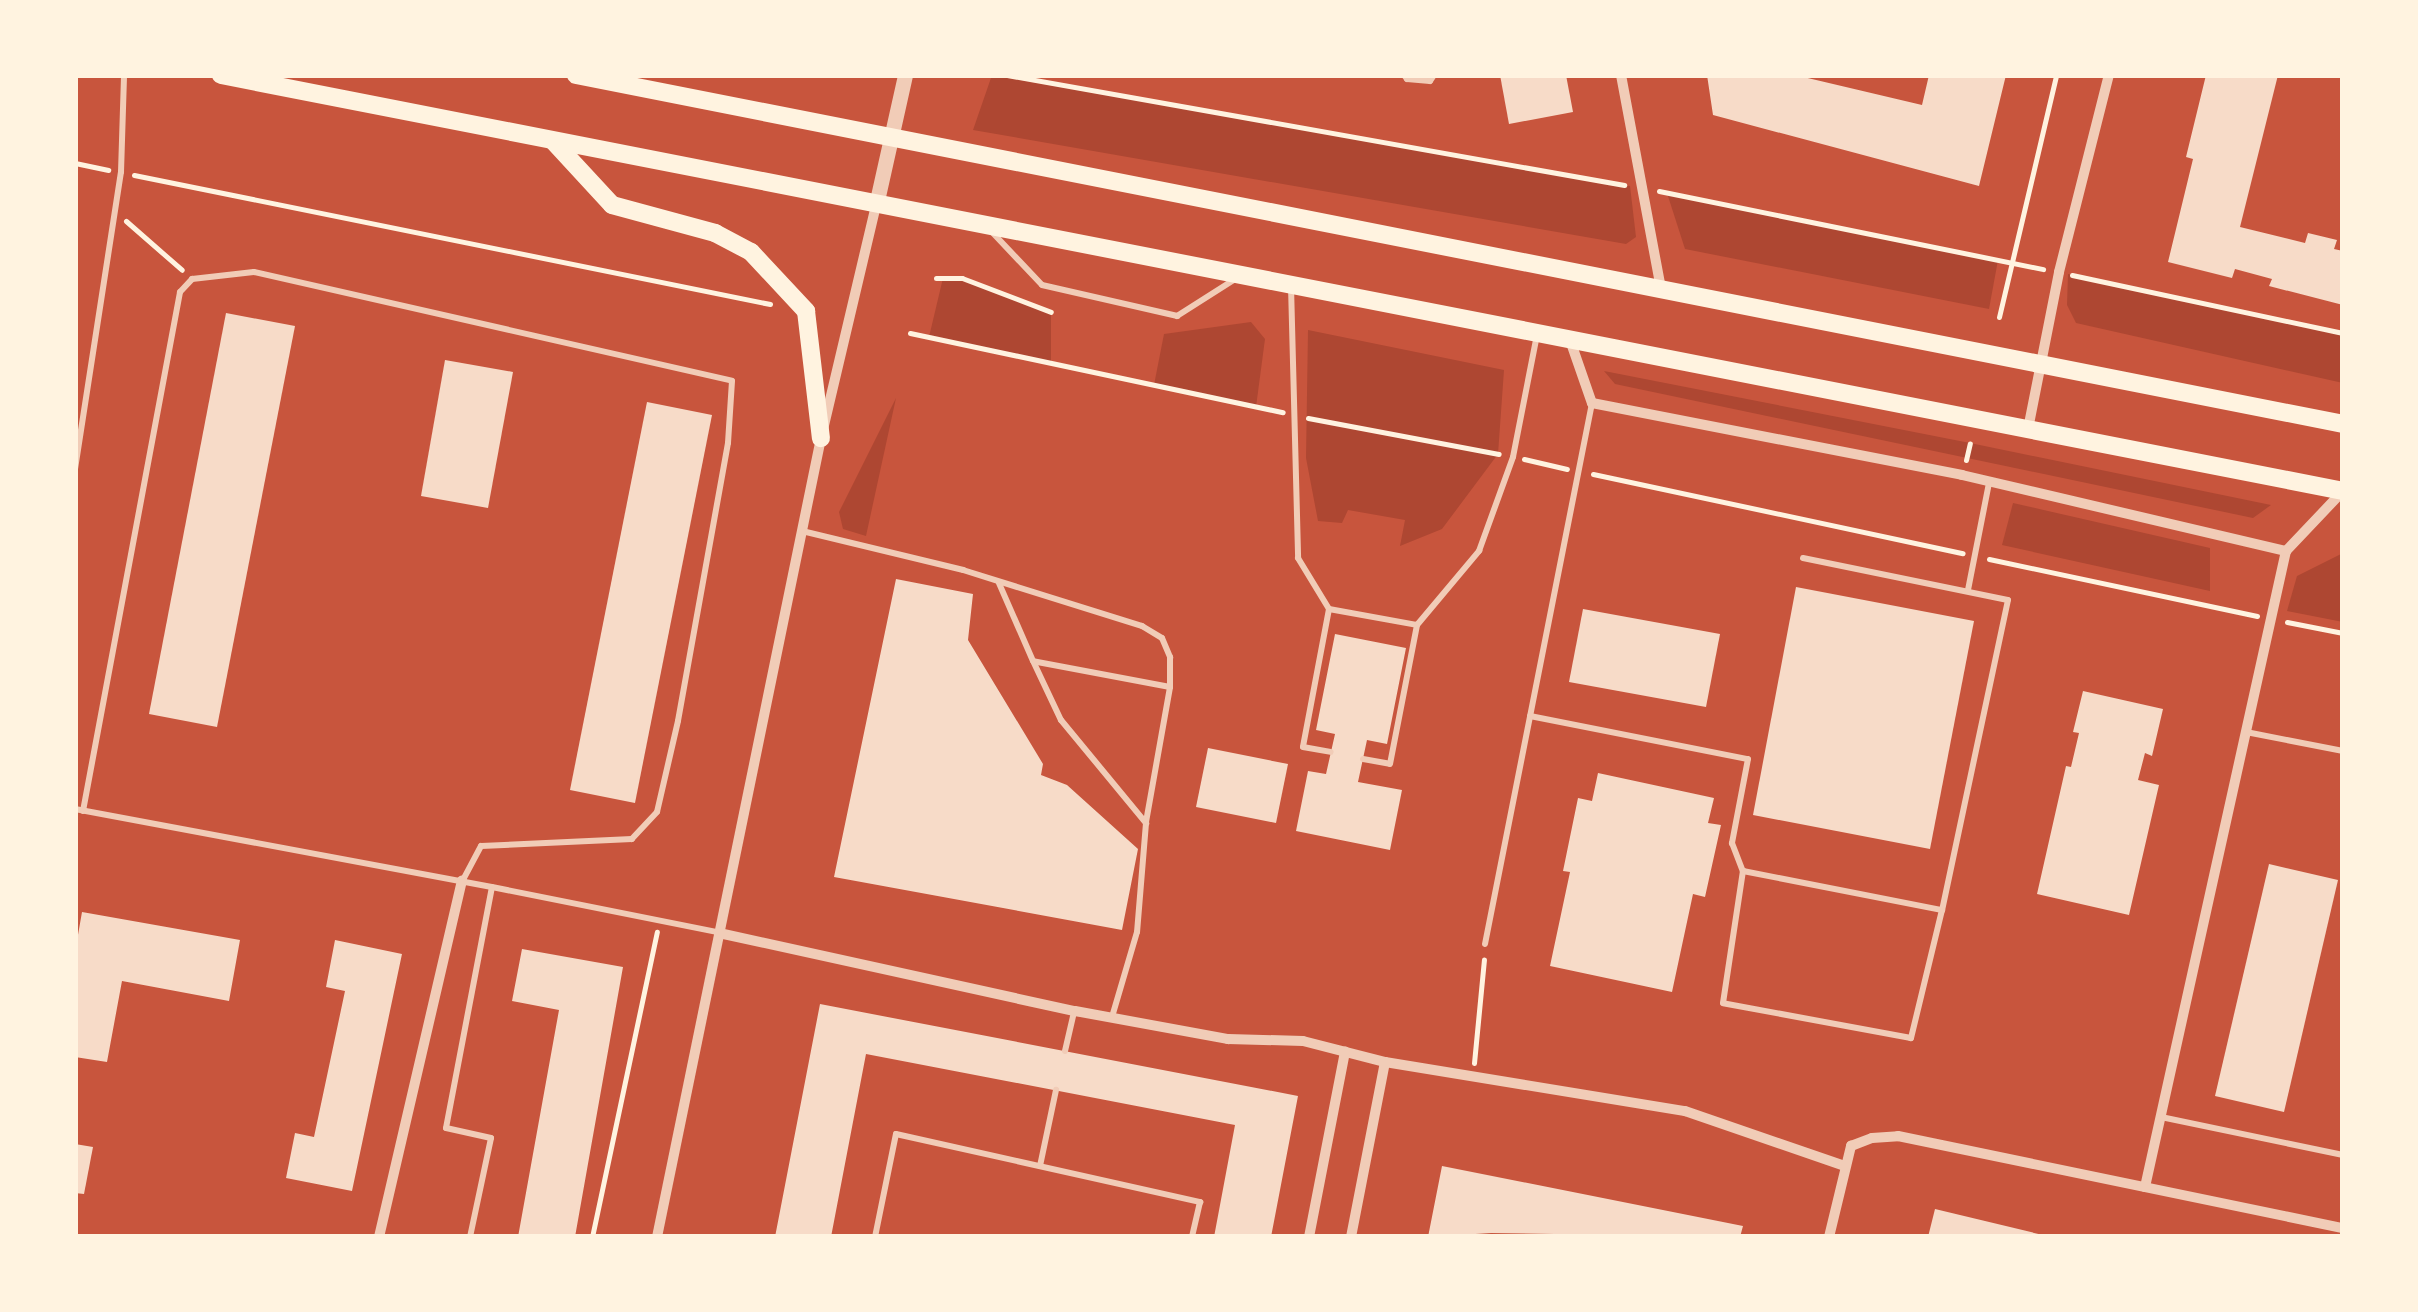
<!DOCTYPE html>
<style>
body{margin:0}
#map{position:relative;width:2418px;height:1312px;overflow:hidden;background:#c8553d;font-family:"Roboto Condensed",sans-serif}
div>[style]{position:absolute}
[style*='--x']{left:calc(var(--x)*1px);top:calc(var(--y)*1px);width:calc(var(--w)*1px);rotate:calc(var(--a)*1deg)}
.green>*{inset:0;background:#ae4732}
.building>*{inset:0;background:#f7dbc8}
.path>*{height:5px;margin:-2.5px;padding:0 2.5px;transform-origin:2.5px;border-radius:2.5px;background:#fff3e0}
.service>*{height:6px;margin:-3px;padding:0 3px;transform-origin:3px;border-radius:3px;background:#f1ccb7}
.minor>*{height:10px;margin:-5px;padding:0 5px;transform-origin:5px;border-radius:5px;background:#f1ccb7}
.tertiary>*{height:15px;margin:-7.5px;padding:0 7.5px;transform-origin:7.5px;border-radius:7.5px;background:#f1ccb7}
.secondary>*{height:18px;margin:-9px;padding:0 9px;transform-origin:9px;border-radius:9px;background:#fff3e0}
span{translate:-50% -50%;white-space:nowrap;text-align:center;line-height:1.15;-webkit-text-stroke:8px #fff3e0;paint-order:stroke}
.frame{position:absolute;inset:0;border:78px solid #fff3e0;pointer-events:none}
</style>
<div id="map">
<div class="green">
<div style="clip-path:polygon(992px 75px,1630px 186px,1636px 237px,1626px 244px,973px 130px)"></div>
<div style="clip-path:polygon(1667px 193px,1998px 260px,1989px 309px,1685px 249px)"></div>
<div style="clip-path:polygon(2068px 274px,2343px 333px,2343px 383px,2076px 323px,2067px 305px)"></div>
<div style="clip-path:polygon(943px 278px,962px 278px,1051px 312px,1051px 363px,929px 337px)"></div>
<div style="clip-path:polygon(1251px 322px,1265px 339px,1256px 407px,1154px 385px,1164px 334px)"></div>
<div style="clip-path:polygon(1308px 330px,1504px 370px,1498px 454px,1442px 529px,1400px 546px,1405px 520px,1348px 510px,1342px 523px,1318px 521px,1306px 458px)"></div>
<div style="clip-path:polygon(1604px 371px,1970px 443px,2271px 505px,2253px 518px,1615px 384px)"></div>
<div style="clip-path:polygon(896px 398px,866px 536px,843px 529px,839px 512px)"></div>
<div style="clip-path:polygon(2013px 503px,2210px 548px,2210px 591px,2002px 545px)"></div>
<div style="clip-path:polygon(2343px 553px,2343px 622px,2287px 611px,2297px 576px)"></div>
</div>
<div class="building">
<div style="clip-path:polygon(1500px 75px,1566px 75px,1573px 112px,1509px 124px)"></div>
<div style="clip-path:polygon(1707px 75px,1795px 75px,1922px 105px,1929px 75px,2006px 75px,1979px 186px,1713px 115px)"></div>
<div style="clip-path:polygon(2206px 75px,2278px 75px,2240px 227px,2305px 243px,2308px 233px,2337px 240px,2334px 249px,2343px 251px,2343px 305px,2269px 286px,2272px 279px,2235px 269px,2232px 278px,2168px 262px,2193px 159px,2186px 157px)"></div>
<div style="clip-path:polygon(226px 313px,295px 326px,217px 727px,149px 714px)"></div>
<div style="clip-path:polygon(445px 360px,513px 372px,488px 508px,421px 496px)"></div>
<div style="clip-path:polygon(647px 402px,712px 415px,635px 803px,570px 790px)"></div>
<div style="clip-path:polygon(896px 579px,973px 594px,968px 640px,1043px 764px,1041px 775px,1067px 785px,1138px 849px,1122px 930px,834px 877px)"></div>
<div style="clip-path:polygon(1796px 587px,1974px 621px,1930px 849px,1753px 815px)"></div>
<div style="clip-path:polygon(1583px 609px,1720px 634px,1706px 707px,1569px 682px)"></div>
<div style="clip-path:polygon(1335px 634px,1406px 648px,1387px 744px,1367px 740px,1358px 782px,1402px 790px,1390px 850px,1296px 831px,1308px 771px,1326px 774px,1335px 734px,1316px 730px)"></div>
<div style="clip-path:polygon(2083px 691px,2163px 709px,2152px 756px,2145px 753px,2138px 780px,2159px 785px,2129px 915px,2037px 894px,2066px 766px,2071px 767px,2079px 733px,2073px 732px)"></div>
<div style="clip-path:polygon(1208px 748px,1288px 764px,1276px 823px,1196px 807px)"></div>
<div style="clip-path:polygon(1598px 773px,1714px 798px,1708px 823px,1721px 825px,1705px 897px,1693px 894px,1672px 992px,1550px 966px,1570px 872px,1563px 871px,1578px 798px,1592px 801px)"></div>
<div style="clip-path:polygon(2269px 864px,2338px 880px,2284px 1112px,2215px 1096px)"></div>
<div style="clip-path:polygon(82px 912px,240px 940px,229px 1001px,122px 981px,107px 1062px,75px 1057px,75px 952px)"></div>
<div style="clip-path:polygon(335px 940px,402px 954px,352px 1191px,286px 1178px,295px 1133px,314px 1137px,345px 991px,326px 987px)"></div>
<div style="clip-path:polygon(522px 949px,623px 967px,575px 1237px,518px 1237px,559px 1010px,512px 1001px)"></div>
<div style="clip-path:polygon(820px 1004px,1298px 1096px,1271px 1237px,1214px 1237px,1235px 1125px,866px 1054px,831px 1237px,775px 1237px)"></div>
<div style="clip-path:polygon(75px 1144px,93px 1147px,84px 1194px,75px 1193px)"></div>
<div style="clip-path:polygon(1442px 1166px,1743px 1226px,1740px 1237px,1491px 1233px,1428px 1237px)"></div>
<div style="clip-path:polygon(1935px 1209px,2047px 1236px,2047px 1237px,1928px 1237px)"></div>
</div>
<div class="path">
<div style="--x:1007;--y:75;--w:627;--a:10.11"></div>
<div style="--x:75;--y:163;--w:34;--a:12"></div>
<div style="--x:134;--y:175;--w:649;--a:11.47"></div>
<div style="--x:1659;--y:191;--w:392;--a:11.5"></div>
<div style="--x:126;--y:221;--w:74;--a:41.2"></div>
<div style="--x:2072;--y:275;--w:277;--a:12.1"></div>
<div style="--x:936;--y:278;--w:26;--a:0"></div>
<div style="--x:962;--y:278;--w:95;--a:20.9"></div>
<div style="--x:1999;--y:317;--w:249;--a:-76.7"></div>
<div style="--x:910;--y:333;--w:381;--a:12"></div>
<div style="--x:1308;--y:418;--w:194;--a:10.7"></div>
<div style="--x:1524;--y:459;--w:44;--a:13.1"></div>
<div style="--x:1966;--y:460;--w:17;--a:-77"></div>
<div style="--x:1593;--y:474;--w:378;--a:12.1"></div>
<div style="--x:1989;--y:559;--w:274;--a:12"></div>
<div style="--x:2287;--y:622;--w:57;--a:11.1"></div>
<div style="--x:1474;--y:1063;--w:104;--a:-84.5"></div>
<div style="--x:592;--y:1237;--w:312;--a:-78"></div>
</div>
<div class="service">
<div style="--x:1404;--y:75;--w:5;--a:53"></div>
<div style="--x:1407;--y:79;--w:23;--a:5"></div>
<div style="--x:1430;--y:81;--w:7;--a:-56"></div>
<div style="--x:991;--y:231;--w:74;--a:46.6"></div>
<div style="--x:1042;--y:285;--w:139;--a:12.9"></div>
<div style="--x:1177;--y:316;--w:69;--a:-32.5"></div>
<div style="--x:1291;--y:286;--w:272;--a:88.5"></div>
<div style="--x:1298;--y:558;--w:60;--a:58.7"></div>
<div style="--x:1329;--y:609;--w:89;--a:10.3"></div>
<div style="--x:1417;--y:625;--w:97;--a:-50"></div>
<div style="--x:1479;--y:551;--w:100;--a:-70.1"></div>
<div style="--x:1513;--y:457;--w:124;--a:-78.9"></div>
<div style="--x:75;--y:469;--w:301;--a:-81.2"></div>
<div style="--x:121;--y:172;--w:97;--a:-88.2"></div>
<div style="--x:802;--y:531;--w:166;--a:13.6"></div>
<div style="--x:963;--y:570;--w:188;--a:17.4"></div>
<div style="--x:1142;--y:626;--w:23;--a:31"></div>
<div style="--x:1162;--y:638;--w:21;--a:67"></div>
<div style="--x:1170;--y:657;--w:30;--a:90"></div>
<div style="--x:1170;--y:687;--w:139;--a:-169.3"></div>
<div style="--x:1033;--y:661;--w:85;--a:-113.6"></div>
<div style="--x:1803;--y:558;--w:209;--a:11.6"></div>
<div style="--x:2008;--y:600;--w:317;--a:102"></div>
<div style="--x:1942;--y:910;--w:132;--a:103.6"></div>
<div style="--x:1911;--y:1038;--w:191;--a:-169.5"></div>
<div style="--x:1723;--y:1003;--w:134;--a:-81.4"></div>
<div style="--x:1743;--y:871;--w:203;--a:11.1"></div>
<div style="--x:1968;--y:590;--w:109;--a:-78.9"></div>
<div style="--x:1329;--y:609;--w:140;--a:100.7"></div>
<div style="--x:1303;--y:747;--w:28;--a:10"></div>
<div style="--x:1034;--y:663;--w:63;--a:64.7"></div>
<div style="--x:1061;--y:720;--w:134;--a:50.5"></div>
<div style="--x:1146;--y:823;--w:109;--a:94.7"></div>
<div style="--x:1137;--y:932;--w:89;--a:106.4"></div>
<div style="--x:1530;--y:716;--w:222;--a:11.2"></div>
<div style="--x:1748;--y:759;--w:86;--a:100.8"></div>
<div style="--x:1732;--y:843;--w:30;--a:69"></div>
<div style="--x:2246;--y:732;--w:99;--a:11.1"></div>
<div style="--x:1363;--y:759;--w:27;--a:10"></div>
<div style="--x:1390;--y:764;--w:142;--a:-79"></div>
<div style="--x:75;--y:809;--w:424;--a:10.6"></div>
<div style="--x:83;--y:811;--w:528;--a:-79.41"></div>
<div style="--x:180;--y:292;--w:18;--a:-47"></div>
<div style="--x:192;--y:279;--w:62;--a:-6.4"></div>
<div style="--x:254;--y:272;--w:490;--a:12.8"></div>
<div style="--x:732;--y:381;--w:62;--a:93.7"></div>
<div style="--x:728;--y:443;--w:282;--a:100.2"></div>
<div style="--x:678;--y:721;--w:93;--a:103"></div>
<div style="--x:657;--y:812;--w:37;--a:133"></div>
<div style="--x:632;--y:839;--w:151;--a:177.3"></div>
<div style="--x:481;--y:846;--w:40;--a:118"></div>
<div style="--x:1146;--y:822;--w:137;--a:-79.9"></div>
<div style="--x:1485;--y:944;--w:551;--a:-78.81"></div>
<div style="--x:1065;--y:1051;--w:40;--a:-77"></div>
<div style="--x:2161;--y:1117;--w:186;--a:11.8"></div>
<div style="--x:1040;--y:1166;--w:78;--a:-78.1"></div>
<div style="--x:470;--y:1237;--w:101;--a:-78"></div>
<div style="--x:491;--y:1138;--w:46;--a:-167.5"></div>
<div style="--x:446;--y:1128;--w:245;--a:-79.2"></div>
<div style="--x:492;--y:887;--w:230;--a:11.3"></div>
<div style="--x:875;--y:1237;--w:105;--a:-78.5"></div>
<div style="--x:896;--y:1134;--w:312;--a:12.6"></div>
<div style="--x:1200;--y:1202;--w:36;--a:103"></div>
</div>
<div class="minor">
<div style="--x:1621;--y:75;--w:218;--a:79.4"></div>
<div style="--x:1570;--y:340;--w:67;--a:70.8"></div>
<div style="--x:1592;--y:403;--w:377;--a:11"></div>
<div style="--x:1962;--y:475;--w:333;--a:13.2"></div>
<div style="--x:2286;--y:551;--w:81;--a:-46.5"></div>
<div style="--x:2028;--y:429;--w:160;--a:-78.8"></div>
<div style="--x:2059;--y:272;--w:203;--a:-75.8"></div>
<div style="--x:719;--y:933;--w:364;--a:12.4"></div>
<div style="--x:1075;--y:1011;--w:156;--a:10.4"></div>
<div style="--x:1228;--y:1039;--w:75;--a:1.5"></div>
<div style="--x:1303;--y:1041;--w:85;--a:14.4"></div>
<div style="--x:1385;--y:1062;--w:304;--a:9.3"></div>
<div style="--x:1685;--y:1111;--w:169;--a:19"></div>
<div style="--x:2145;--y:1187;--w:651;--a:-77.5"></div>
<div style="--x:379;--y:1237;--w:366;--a:-76.9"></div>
<div style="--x:657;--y:1237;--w:816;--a:-78.4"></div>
<div style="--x:821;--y:438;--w:239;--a:-76.7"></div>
<div style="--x:1309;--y:1237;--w:189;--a:-79"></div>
<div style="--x:1351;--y:1237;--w:178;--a:-79"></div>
<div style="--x:1829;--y:1237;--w:94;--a:-76.4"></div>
<div style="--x:1851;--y:1146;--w:22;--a:-21"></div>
<div style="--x:1872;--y:1138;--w:26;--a:-4"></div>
<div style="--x:1898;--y:1136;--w:454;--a:11.7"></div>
</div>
<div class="tertiary">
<div style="--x:876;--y:205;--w:133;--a:-77.4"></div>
</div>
<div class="secondary">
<div style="--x:221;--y:75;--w:2162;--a:11.09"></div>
<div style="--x:576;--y:75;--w:1801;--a:11.17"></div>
<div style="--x:553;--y:141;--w:87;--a:47.3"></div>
<div style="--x:612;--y:205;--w:107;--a:15.2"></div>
<div style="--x:715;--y:233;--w:41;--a:27.8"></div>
<div style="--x:751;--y:252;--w:81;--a:47"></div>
<div style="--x:806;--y:311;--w:128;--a:83.3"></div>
</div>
<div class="frame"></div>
</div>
